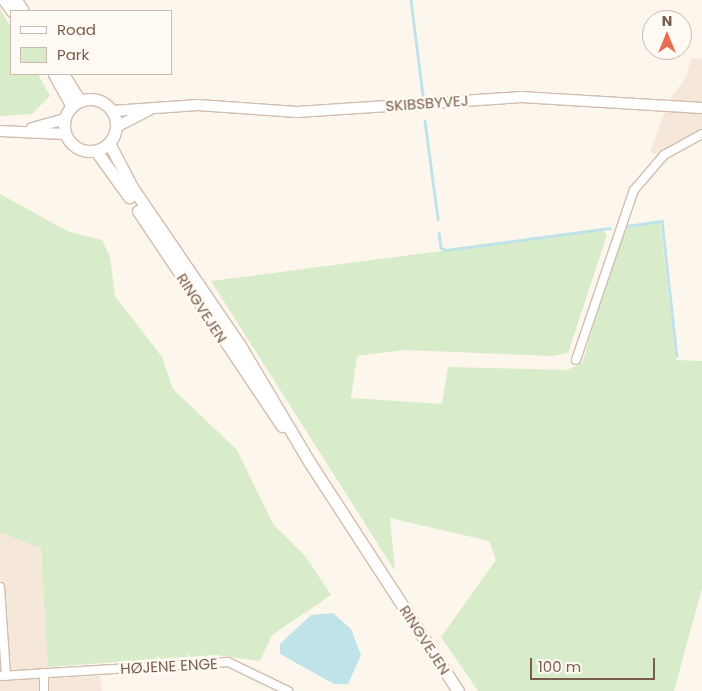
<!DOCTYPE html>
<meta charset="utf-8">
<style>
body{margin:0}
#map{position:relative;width:702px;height:691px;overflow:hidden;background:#fdf6ec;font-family:Poppins,sans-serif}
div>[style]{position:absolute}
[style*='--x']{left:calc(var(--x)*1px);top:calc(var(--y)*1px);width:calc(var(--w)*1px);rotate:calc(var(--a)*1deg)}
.residential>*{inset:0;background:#f5e8da}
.green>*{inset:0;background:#d8ecc9}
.water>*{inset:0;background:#bfe3e8}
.stream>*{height:2.5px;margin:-1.25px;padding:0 1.25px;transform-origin:1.25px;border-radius:1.25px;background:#bfe3e8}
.roads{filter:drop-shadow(1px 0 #d1beb0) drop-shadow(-1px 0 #d1beb0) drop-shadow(0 1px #d1beb0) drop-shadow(0 -1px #d1beb0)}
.minor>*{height:8px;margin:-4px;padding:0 4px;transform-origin:4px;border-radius:4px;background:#fff}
.tertiary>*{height:10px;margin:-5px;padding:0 5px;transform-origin:5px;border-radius:5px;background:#fff}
.secondary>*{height:11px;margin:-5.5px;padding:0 5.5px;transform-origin:5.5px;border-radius:5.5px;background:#fff}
.secondary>.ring{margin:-5.5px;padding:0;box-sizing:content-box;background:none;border:11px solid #fff;border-radius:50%}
span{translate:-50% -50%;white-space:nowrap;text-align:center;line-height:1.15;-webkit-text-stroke:5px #fffaf3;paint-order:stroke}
.street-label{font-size:15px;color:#7a5c4d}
.legend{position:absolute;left:10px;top:10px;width:162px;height:65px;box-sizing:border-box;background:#fffaf3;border:1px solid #cabbb1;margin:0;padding:6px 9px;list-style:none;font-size:15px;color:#7a5c4d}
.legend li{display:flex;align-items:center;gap:10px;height:25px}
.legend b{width:25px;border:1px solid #cabbb1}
.north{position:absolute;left:642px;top:10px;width:50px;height:50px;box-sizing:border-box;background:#fffaf3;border:1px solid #cabbb1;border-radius:50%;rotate:0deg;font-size:14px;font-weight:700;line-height:20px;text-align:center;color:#7a5c4d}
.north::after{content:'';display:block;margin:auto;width:18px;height:22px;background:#e76f51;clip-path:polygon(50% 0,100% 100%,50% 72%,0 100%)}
.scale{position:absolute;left:530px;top:658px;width:125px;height:22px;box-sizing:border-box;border:2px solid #7a5c4d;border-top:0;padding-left:6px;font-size:15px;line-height:18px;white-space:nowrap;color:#7a5c4d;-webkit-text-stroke:4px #fffaf3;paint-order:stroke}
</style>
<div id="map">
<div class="residential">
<div style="clip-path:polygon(691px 58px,702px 59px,702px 129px,657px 154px,650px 152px,669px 100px,686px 77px)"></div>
<div style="clip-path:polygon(0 533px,41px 548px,49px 678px,100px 676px,102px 691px,0 691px)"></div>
</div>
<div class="green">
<div style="clip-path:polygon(0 9px,11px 28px,11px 74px,38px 74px,50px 96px,32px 114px,0 116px)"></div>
<div style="clip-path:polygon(0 194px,69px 232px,102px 240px,110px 257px,115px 296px,162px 357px,173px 389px,237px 450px,273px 524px,306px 557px,331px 595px,272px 635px,260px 661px,215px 655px,48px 667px,41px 548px,0 533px)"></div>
<div style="clip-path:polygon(660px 223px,676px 360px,702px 361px,702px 588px,674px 691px,478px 691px,441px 637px,496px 560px,489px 541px,390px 518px,395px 571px,211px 281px,602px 230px,607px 235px,568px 353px,552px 356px,404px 350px,357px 356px,351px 398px,442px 404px,448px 367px,567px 370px,582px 363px,624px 227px)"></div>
</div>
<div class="water">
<div style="clip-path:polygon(333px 613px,351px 629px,361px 655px,348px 684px,334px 684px,280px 654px,280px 644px,311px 615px)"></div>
</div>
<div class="stream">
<div style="--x:411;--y:0;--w:96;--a:82.8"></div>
<div style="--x:425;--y:121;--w:99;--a:82.4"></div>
<div style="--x:626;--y:226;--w:36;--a:-8"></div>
<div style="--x:662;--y:221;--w:136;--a:83.7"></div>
<div style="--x:439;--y:233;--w:15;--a:82"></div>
<div style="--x:441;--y:248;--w:5;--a:22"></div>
<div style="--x:446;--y:250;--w:165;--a:-7.6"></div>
</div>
<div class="roads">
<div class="minor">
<div style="--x:576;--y:360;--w:180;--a:-71.2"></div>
<div style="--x:634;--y:190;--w:46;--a:-49.4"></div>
<div style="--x:664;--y:155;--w:43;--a:-28.9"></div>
<div style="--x:0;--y:587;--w:89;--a:86.1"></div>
<div style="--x:44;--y:673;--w:18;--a:90"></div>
<div style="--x:0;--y:676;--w:228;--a:-3.5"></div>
<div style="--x:228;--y:662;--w:67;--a:25.8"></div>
</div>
<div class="tertiary">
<div style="--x:112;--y:111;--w:86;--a:-4"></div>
<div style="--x:198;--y:105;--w:99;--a:4"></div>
<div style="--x:297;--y:112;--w:225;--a:-3.8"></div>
<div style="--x:521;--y:97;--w:181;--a:3.5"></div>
<div style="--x:116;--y:127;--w:36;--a:-27"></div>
<div style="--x:32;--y:128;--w:34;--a:-15"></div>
<div style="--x:0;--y:131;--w:65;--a:2.6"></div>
</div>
<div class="secondary">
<div style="--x:4;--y:0;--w:14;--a:54"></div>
<div style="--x:16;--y:0;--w:13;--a:58"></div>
<div style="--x:54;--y:74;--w:37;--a:61"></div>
<div style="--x:63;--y:74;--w:32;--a:58"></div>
<div class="ring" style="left:64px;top:99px;width:41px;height:41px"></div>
<div style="--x:109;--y:143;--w:50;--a:62.4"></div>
<div style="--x:132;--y:187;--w:194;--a:55.7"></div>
<div style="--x:241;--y:347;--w:135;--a:59.3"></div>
<div style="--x:310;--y:463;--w:272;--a:57"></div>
<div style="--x:96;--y:151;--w:57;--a:54.3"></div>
<div style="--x:138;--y:211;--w:259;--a:56.2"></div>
</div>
</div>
<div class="street-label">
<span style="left:427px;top:103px;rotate:-4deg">SKIBSBYVEJ</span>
<span style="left:202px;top:308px;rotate:57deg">RINGVEJEN</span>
<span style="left:425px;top:640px;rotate:57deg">RINGVEJEN</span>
<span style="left:169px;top:666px;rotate:-3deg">HØJENE ENGE</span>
</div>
<ul class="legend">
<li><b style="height:6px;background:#fff"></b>Road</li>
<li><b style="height:14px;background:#d8ecc9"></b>Park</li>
</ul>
<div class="north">N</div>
<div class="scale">100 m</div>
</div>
